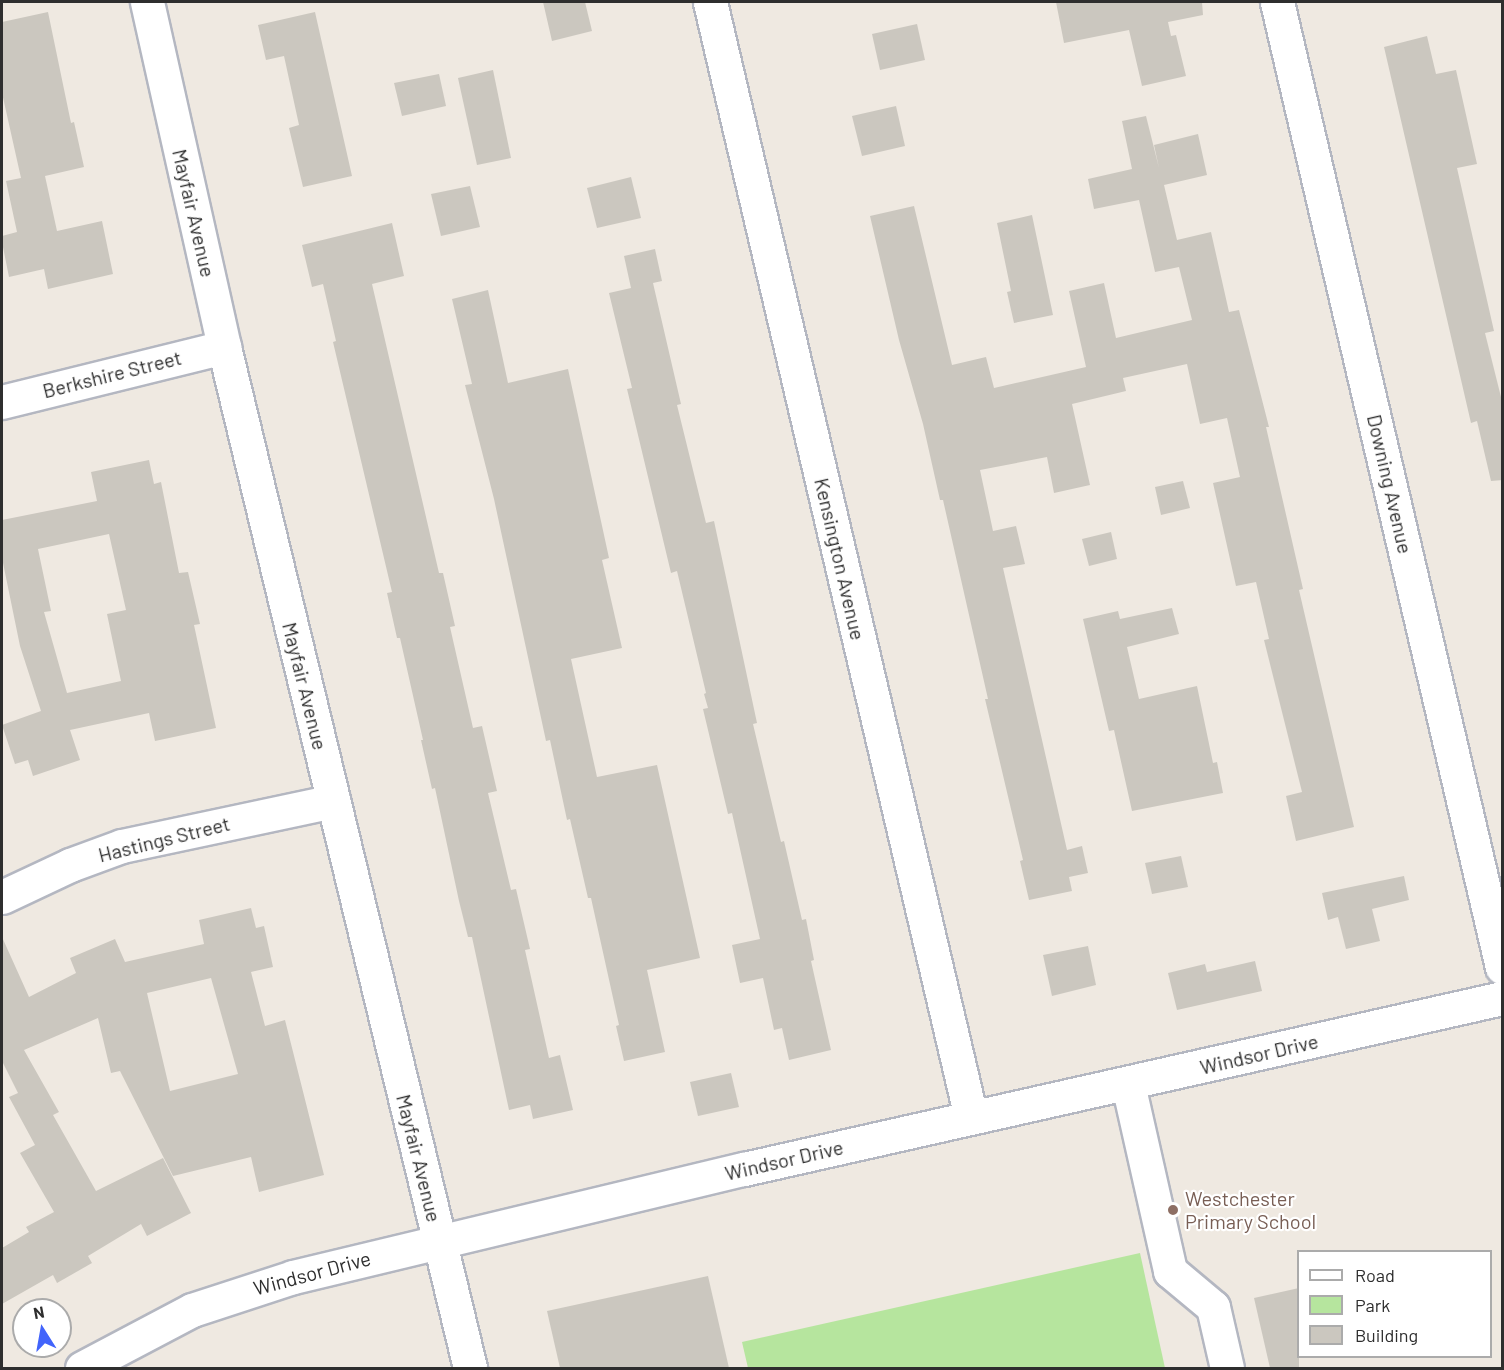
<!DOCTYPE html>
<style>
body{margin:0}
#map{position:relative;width:1504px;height:1370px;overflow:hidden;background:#efe9e1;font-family:Barlow,sans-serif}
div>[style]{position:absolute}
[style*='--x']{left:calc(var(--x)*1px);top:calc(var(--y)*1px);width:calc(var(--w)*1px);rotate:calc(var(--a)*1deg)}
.green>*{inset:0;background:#b6e59e}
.building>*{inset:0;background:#cbc7bf}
.roads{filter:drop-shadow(2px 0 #b4b7c1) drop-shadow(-2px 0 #b4b7c1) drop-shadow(0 2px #b4b7c1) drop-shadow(0 -2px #b4b7c1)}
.minor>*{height:33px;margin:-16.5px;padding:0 16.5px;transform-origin:16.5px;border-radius:16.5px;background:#fff}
.dots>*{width:16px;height:16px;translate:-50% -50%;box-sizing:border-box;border:3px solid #fff;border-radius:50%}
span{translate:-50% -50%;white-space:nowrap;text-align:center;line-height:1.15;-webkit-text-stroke:4.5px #fff;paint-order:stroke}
.street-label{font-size:20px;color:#2e2e2e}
.education-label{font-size:20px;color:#785e54}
.left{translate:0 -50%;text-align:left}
.frame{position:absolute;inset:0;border:3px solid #2e2e2e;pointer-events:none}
.legend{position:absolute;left:1297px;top:1250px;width:195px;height:108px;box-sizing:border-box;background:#fff;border:2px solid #ababab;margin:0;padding:8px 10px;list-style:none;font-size:18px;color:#2e2e2e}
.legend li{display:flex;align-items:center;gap:12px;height:30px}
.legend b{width:30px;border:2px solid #ababab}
.north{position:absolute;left:12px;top:1298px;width:60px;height:60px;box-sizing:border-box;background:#fff;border:2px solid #ababab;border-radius:50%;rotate:349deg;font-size:16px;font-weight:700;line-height:24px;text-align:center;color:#2e2e2e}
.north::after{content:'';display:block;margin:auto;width:21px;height:27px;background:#4264fb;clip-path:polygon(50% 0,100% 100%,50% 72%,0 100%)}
</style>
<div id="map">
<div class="green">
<div style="clip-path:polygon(1140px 1253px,1165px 1368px,748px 1368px,742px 1342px)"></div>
</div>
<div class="building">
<div style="clip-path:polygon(543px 2px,585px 2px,592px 31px,552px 41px)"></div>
<div style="clip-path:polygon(1056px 2px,1202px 2px,1203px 15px,1168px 22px,1171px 36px,1176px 35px,1186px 76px,1142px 86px,1129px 30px,1064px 43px)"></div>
<div style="clip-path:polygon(48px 12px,71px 123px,74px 122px,84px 167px,45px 176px,57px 231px,102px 221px,113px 274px,48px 289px,44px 269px,9px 277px,2px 242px,2px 236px,17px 232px,6px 181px,21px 178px,2px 93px,2px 22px)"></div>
<div style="clip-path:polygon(315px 12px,352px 176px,303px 187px,289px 128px,299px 125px,284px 56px,266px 60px,258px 25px)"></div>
<div style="clip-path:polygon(917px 24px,925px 60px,880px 70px,872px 34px)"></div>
<div style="clip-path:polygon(1427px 36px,1436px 74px,1456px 70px,1477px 164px,1457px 168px,1494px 331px,1485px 333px,1503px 405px,1503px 480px,1491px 481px,1477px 421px,1471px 423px,1384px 47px)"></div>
<div style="clip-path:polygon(493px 70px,511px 158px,477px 165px,458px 78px)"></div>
<div style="clip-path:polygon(439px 74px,446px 106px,402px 116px,394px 83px)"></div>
<div style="clip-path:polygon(896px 106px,905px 146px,862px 156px,852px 116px)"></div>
<div style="clip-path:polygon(1146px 116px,1159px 168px,1154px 145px,1198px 134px,1207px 175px,1164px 185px,1177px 240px,1211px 232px,1229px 312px,1239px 310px,1269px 427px,1266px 427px,1303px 589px,1299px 590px,1354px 827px,1296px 841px,1286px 796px,1302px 792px,1264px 640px,1269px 639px,1256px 582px,1236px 586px,1213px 483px,1240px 477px,1227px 418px,1200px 424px,1187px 364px,1123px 378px,1126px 391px,1072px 404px,1090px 485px,1054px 493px,1047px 457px,980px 470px,993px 531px,1016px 526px,1025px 564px,1003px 568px,1067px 850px,1082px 846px,1088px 873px,1069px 877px,1072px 891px,1029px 900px,1020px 861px,1023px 860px,985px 699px,988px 699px,943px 500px,940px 500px,923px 424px,899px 340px,870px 216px,914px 206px,952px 365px,986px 357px,994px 388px,1086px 367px,1069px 291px,1104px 283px,1116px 338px,1192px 320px,1179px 267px,1155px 272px,1139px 200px,1094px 209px,1088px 179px,1132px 169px,1122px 121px)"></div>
<div style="clip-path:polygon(631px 177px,641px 218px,597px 228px,587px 188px)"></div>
<div style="clip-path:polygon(470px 186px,480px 227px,441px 236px,431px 194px)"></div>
<div style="clip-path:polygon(1032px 215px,1053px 315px,1014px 323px,1007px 292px,1011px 291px,997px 223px)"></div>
<div style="clip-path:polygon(392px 223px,404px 276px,372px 284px,439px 573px,443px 573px,455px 626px,450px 627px,473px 728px,482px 726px,497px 791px,488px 793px,511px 890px,516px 889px,530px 949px,525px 950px,549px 1058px,560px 1055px,573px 1110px,533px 1119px,530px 1105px,509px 1110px,472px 937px,468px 937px,459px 901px,435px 788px,432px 789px,421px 740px,423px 740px,400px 638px,397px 638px,387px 593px,392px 592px,333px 342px,336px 341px,323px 284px,312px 287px,302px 245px)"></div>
<div style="clip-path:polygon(655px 249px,662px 281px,653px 283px,681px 404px,677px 405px,706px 523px,714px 521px,757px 723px,753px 724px,781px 842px,784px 841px,802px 920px,806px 919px,814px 960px,811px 961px,831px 1050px,789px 1060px,782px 1028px,774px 1030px,763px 978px,740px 983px,732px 945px,760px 939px,732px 813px,728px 814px,703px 709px,708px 708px,704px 694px,706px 693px,677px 571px,671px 573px,627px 389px,632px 388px,609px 293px,631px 288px,624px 256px)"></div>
<div style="clip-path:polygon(488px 290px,508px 383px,568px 369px,609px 558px,602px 560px,622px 648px,571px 659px,597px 777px,657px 765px,700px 958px,647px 970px,665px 1052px,624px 1061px,616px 1026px,619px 1025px,591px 898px,588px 898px,570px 819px,567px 820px,550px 740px,546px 741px,494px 499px,465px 385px,472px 384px,452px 299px)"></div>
<div style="clip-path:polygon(evenodd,149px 460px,154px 484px,161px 482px,179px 573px,188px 572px,200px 624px,194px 625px,216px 728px,155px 741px,149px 713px,70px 730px,80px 760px,33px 776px,28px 760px,15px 764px,2px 725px,41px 711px,20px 646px,2px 558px,2px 520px,97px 501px,91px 472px,149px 460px,109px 534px,126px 610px,107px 614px,121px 681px,67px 693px,44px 612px,51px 611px,38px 549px,109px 534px)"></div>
<div style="clip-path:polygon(1183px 481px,1190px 508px,1161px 515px,1155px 487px)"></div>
<div style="clip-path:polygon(1111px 532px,1117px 559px,1089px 566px,1082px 539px)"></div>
<div style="clip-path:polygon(1172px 608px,1179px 634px,1127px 647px,1139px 699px,1197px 686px,1213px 763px,1217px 762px,1223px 793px,1132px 811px,1114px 730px,1109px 731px,1083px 619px,1118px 611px,1120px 619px)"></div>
<div style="clip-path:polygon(1181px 856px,1188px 887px,1152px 894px,1145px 863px)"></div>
<div style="clip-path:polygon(1404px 876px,1409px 900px,1372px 909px,1380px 941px,1346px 949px,1338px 917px,1328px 920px,1322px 893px)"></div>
<div style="clip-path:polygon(evenodd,251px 908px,256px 928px,264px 926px,273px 967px,251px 972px,265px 1026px,285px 1020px,324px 1175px,259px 1192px,251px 1157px,173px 1176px,120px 1071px,111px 1073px,98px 1018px,24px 1050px,59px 1112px,53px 1115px,96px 1191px,163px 1158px,191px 1213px,147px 1236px,141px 1224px,88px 1256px,92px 1263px,57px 1283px,53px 1275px,2px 1304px,2px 1248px,29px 1232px,26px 1227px,54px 1212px,20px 1153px,35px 1145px,9px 1097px,18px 1093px,2px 1061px,2px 937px,29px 997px,76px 973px,70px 958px,115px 939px,125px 962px,204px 944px,199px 920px,251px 908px,211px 978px,238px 1074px,170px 1091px,147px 993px,211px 978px)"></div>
<div style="clip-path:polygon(1088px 946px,1096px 985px,1052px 996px,1043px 955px)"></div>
<div style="clip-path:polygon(1255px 961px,1262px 991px,1177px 1010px,1168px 973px,1205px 964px,1207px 972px)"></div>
<div style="clip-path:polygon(731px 1073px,739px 1107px,698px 1116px,690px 1082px)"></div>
<div style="clip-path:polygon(708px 1276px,729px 1368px,560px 1368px,547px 1311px)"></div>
<div style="clip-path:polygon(1299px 1288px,1299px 1368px,1270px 1368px,1254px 1298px)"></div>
</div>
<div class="roads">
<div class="minor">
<div style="--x:147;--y:2;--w:353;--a:77.4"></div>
<div style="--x:224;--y:347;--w:1050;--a:76.45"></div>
<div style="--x:710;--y:2;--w:1145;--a:76.83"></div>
<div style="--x:1277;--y:2;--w:991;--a:76.88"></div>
<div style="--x:2;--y:402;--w:229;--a:-13.9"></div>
<div style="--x:2;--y:897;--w:75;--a:-25.2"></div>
<div style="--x:70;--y:865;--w:55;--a:-20.1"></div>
<div style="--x:122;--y:846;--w:216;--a:-12"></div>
<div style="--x:1128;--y:1084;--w:192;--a:77.3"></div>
<div style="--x:1170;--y:1271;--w:56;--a:39.9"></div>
<div style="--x:1213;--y:1307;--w:63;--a:77.1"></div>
<div style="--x:82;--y:1368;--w:124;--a:-27.8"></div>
<div style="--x:192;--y:1310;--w:106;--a:-18.1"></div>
<div style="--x:293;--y:1277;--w:464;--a:-13.5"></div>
<div style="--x:744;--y:1169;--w:777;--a:-12.71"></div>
</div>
</div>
<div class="dots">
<div style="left:1173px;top:1210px;background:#8d6e63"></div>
</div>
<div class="street-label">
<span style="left:194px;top:213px;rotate:77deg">Mayfair Avenue</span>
<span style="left:112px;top:374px;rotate:-14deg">Berkshire Street</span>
<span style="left:1390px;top:484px;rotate:77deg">Downing Avenue</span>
<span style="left:840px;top:559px;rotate:77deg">Kensington Avenue</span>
<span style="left:305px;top:686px;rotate:76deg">Mayfair Avenue</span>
<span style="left:164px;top:839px;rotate:-14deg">Hastings Street</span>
<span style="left:1259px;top:1054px;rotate:-13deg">Windsor Drive</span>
<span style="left:419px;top:1158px;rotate:76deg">Mayfair Avenue</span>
<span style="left:784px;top:1160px;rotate:-13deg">Windsor Drive</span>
<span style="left:312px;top:1273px;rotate:-15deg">Windsor Drive</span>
</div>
<div class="education-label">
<span class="left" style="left:1185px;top:1210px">Westchester<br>Primary School</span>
</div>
<div class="frame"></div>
<ul class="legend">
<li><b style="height:8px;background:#fff"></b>Road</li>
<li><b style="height:16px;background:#b6e59e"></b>Park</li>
<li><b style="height:16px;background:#cbc7bf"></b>Building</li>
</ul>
<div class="north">N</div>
</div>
